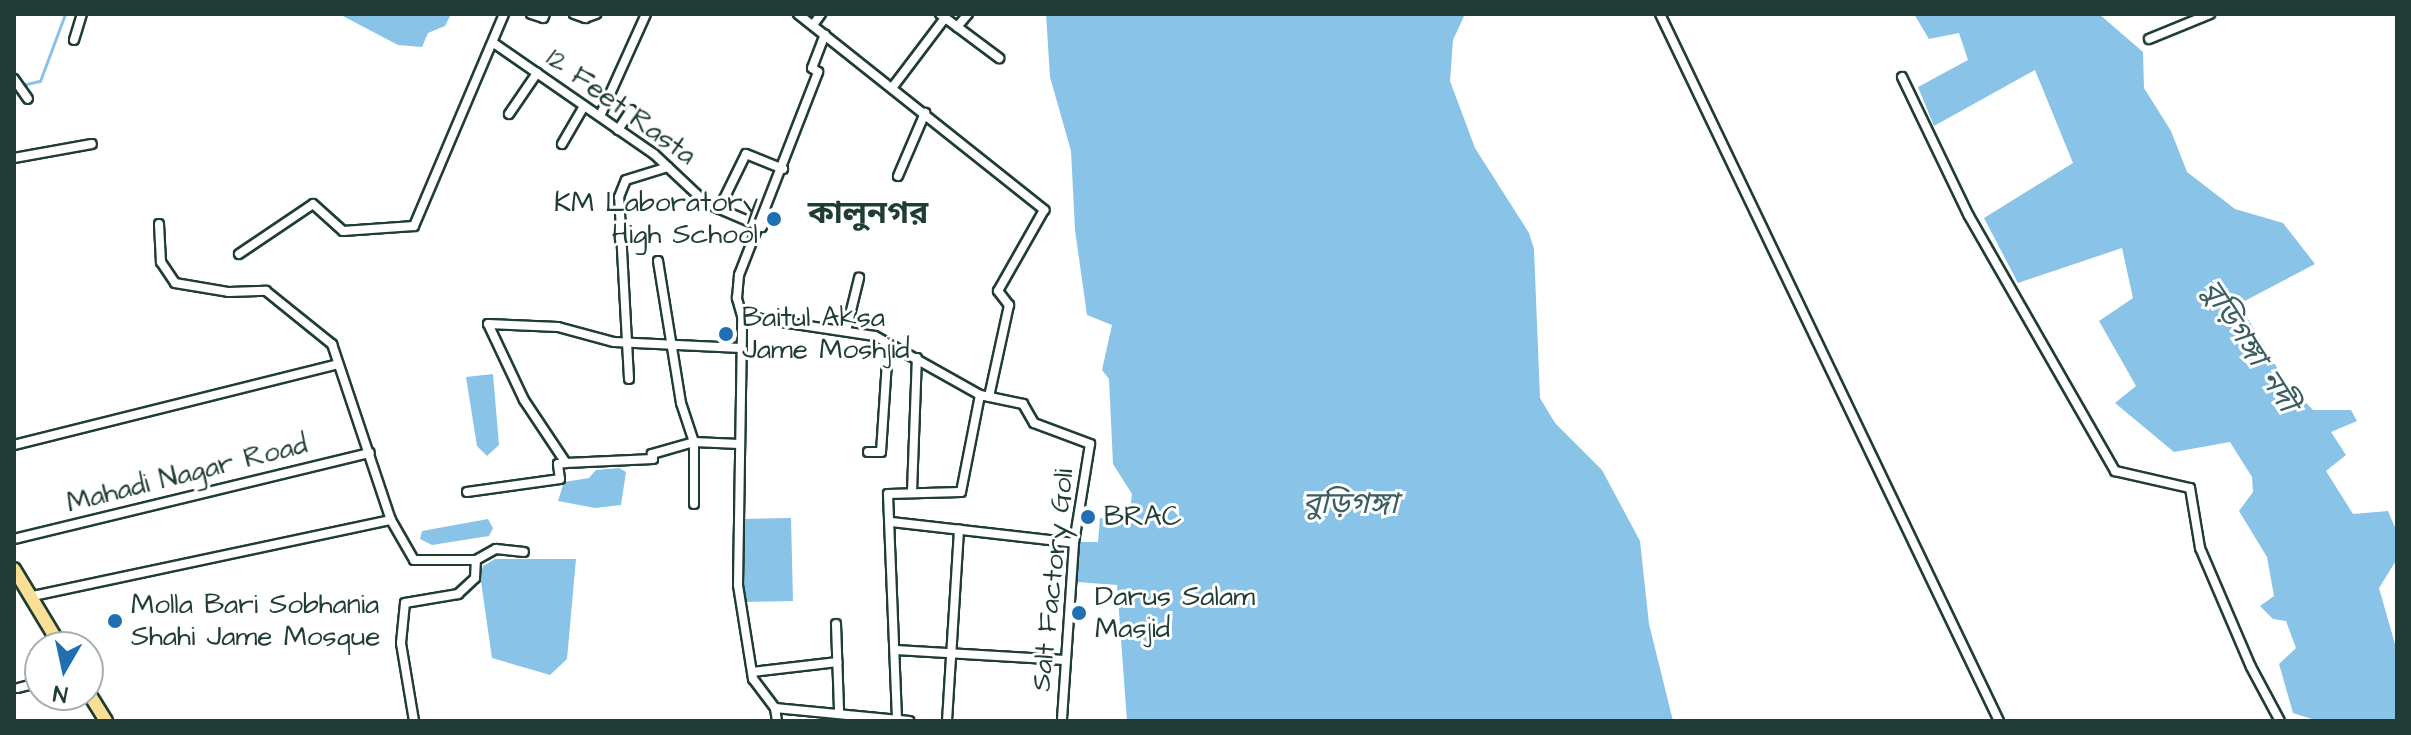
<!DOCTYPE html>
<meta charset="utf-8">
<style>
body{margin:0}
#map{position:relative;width:2411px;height:735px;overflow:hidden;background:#fff;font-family:"Architects Daughter","Noto Sans Bengali",sans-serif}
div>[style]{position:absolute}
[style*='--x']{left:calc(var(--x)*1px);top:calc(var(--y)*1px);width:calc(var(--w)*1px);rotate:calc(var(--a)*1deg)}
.water>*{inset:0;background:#89c3e8}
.stream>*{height:3px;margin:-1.5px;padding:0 1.5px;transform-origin:1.5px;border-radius:1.5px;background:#89c3e8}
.roads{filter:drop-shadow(2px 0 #1f3d34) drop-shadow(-2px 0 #1f3d34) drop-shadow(0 2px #1f3d34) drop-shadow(0 -2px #1f3d34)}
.minor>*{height:8px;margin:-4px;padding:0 4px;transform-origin:4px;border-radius:4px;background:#fff}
.trunk>*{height:12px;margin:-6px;padding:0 6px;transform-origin:6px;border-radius:6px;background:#f9df96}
.dots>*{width:22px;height:22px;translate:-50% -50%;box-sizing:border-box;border:4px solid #fff;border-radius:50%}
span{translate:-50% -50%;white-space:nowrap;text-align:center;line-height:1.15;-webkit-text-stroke:6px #fff;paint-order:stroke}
.street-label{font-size:28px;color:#1f3d34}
.poi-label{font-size:28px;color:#1f3d34}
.right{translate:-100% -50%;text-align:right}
.left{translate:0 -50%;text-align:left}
.water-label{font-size:30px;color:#3a5e61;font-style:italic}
.quarter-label{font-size:32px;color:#1f3d34;font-weight:700}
.frame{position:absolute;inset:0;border:16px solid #1f3d34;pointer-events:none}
.north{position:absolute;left:24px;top:631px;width:80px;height:80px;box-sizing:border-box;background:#fff;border:2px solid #a5b1ae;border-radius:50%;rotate:189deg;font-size:22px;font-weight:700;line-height:32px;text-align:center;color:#1f3d34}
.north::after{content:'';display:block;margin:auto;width:28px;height:36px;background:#1f6fb2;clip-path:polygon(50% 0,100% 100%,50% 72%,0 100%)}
</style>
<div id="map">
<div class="water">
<div style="clip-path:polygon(339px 14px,451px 14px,445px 26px,428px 33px,422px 47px,398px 45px)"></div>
<div style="clip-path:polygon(1046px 14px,1465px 14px,1453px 40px,1450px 81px,1475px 148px,1529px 233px,1534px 249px,1540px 398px,1555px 423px,1602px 470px,1640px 541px,1649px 624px,1673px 721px,1127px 721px,1117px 585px,1077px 582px,1080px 542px,1098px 542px,1100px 518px,1129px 520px,1132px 494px,1113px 464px,1109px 379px,1102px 370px,1112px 325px,1087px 315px,1075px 230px,1071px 151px,1050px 77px)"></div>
<div style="clip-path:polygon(1914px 14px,2099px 14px,2143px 52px,2144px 88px,2171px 131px,2187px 172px,2235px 209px,2283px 223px,2315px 264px,2239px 304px,2285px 381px,2313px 410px,2351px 410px,2357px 421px,2331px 432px,2346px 455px,2326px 471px,2353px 514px,2388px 511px,2397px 532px,2397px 559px,2379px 588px,2397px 651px,2397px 721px,2318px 721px,2293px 713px,2279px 664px,2296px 648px,2286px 621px,2273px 619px,2260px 606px,2274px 596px,2267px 557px,2239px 511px,2253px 492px,2252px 477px,2230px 442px,2174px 452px,2115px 403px,2136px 386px,2099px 321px,2133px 298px,2122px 248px,2018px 283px,1984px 218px,2073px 163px,2035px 70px,1934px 126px,1918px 87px,1968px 60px,1959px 33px,1929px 39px)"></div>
<div style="clip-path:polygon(493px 374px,499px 445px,487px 456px,477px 446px,466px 377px)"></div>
<div style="clip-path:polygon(619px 468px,626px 472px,621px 505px,595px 508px,558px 501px,564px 482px,589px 478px,596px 470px)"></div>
<div style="clip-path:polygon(791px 518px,793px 601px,744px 602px,742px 519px)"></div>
<div style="clip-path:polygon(488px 519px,493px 528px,489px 536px,432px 545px,420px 539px,422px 531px)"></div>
<div style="clip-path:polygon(495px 559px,576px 559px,567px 659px,550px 675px,492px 658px,480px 575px,483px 566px)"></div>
</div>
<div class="stream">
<div style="--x:22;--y:85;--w:18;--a:-13"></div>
<div style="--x:40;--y:81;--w:72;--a:-69.5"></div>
</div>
<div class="roads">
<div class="minor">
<div style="--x:531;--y:14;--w:13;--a:18"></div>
<div style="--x:543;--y:18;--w:4;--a:-63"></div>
<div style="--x:574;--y:14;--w:12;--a:20"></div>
<div style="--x:585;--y:18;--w:12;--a:-20"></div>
<div style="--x:798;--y:14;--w:315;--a:38.5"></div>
<div style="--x:1044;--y:210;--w:93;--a:119.6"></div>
<div style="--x:998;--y:291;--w:18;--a:52"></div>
<div style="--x:1009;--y:305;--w:94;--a:102.3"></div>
<div style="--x:940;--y:14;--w:74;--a:36.7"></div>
<div style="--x:1660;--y:14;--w:784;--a:64.38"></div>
<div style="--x:813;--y:25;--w:14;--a:-54"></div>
<div style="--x:957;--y:27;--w:17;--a:-50"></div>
<div style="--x:2149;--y:39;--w:66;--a:-22.3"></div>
<div style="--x:74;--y:40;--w:27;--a:-73"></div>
<div style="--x:495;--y:44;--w:193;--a:34.7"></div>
<div style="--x:654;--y:154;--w:71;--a:43.3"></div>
<div style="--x:706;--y:203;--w:61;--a:23.2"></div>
<div style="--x:1902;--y:77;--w:154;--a:64.3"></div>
<div style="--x:1969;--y:216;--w:294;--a:60.2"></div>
<div style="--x:2115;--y:471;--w:77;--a:12.8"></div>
<div style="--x:2190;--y:488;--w:61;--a:80.5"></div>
<div style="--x:2200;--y:548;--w:129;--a:66.8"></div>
<div style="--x:2251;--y:667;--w:61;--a:61.8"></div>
<div style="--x:14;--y:79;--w:24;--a:55"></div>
<div style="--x:892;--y:88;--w:88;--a:-52.9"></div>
<div style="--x:509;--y:114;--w:50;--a:-55.7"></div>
<div style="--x:600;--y:116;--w:112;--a:-65.7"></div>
<div style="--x:618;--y:130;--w:24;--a:-57"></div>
<div style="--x:562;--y:144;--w:44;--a:-59.9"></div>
<div style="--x:14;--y:158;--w:79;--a:-10.2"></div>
<div style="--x:898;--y:176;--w:69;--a:-66.8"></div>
<div style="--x:719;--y:209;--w:61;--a:-63.9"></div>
<div style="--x:746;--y:154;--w:40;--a:22"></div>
<div style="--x:159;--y:224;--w:38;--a:87"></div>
<div style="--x:161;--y:262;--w:25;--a:56"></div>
<div style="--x:175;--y:283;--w:55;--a:9.5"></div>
<div style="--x:229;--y:292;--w:37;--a:-2"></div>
<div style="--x:266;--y:291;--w:85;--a:38.8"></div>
<div style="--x:332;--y:344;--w:186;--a:71.5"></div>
<div style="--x:391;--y:520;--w:46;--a:60.1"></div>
<div style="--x:414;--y:560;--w:62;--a:0"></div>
<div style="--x:476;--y:560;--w:23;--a:-29"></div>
<div style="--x:496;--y:549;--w:28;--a:6"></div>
<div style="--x:239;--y:254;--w:89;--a:-34"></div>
<div style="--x:313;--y:204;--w:40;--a:42"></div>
<div style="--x:343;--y:231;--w:71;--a:-4"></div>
<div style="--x:414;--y:226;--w:230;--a:-67"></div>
<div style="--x:658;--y:261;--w:144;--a:80.8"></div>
<div style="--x:681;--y:403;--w:41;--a:71.6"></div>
<div style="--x:694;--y:442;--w:62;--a:90"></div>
<div style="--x:742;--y:316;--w:134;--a:8.6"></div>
<div style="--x:875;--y:336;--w:120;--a:29.3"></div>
<div style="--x:980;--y:395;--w:44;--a:11.8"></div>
<div style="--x:1023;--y:404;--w:22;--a:60"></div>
<div style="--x:1034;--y:423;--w:60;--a:20.6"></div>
<div style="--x:1090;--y:444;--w:100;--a:99.2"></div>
<div style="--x:1074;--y:543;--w:178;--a:93.9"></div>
<div style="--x:846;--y:331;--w:55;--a:-76.2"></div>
<div style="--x:629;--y:379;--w:182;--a:-93.1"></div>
<div style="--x:619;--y:197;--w:18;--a:-68"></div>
<div style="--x:626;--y:180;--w:44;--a:-17.2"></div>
<div style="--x:739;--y:444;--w:45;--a:-177.5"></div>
<div style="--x:694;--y:442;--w:44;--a:164.1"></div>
<div style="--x:652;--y:454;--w:5;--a:79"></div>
<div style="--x:653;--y:459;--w:87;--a:177.4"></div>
<div style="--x:566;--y:463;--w:76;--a:-123.7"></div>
<div style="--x:524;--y:400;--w:84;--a:-115.3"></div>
<div style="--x:488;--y:324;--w:70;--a:2.5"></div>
<div style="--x:558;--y:327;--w:58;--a:15"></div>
<div style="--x:614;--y:342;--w:127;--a:2.7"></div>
<div style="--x:14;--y:445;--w:334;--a:-14"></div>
<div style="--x:868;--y:452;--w:13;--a:0"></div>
<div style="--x:881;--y:452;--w:106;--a:-86.2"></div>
<div style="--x:467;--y:492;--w:94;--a:-8"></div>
<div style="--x:560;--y:479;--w:15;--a:-98"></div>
<div style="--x:558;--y:464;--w:8;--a:-7"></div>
<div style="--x:912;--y:492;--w:134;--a:-87.9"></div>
<div style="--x:891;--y:522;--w:184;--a:6.5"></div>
<div style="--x:14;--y:539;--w:366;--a:-13.6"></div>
<div style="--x:33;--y:596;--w:366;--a:-12"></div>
<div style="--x:836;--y:624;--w:86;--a:88"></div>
<div style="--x:896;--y:650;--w:169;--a:3.4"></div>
<div style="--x:752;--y:672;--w:86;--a:-6.7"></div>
<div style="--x:18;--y:688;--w:23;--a:-15"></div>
<div style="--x:775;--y:708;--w:135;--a:5.5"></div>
<div style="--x:897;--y:719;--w:225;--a:-92.3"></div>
<div style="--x:888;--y:494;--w:73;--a:-1.6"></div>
<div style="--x:961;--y:492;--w:99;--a:-78.9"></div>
<div style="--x:414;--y:721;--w:79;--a:-99.5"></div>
<div style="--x:401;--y:643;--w:40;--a:-84.3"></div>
<div style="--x:405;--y:603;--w:54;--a:-9.6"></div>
<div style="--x:458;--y:594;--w:23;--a:-43"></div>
<div style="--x:475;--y:578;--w:18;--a:-87"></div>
<div style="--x:777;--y:721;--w:13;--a:-99"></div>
<div style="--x:775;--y:708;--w:36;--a:-127"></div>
<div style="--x:753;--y:679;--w:95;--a:-99.1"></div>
<div style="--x:738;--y:585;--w:269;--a:-89.1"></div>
<div style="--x:742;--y:316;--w:19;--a:-106"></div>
<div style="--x:737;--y:298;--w:23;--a:-85"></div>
<div style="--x:739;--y:275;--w:218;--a:-68.7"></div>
<div style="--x:818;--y:72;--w:7;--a:-146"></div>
<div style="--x:812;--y:68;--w:36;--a:-69"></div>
<div style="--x:947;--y:721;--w:192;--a:-86.4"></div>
</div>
<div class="trunk">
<div style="--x:14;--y:569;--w:91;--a:58.9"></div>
<div style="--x:88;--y:692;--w:34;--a:58"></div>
</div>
</div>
<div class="dots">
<div style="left:774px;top:219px;background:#1f6fb2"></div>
<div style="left:726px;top:334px;background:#1f6fb2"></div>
<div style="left:1088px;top:517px;background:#1f6fb2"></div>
<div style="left:1079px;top:613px;background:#1f6fb2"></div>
<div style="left:115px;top:621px;background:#1f6fb2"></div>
</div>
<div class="street-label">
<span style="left:621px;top:107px;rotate:36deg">12 Feet Rasta</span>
<span style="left:187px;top:474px;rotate:-14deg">Mahadi Nagar Road</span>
<span style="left:1053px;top:580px;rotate:-84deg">Salt Factory Goli</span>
</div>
<div class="poi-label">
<span class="right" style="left:758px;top:219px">KM Laboratory<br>High School</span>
<span class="left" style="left:742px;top:334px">Baitul Aksa<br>Jame Moshjid</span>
<span class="left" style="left:1104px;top:517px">BRAC</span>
<span class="left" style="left:1095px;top:613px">Darus Salam<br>Masjid</span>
<span class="left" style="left:131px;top:621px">Molla Bari Sobhania<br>Shahi Jame Mosque</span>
</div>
<div class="water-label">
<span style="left:2249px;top:346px;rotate:57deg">বুড়িগঙ্গা নদী</span>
<span style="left:1350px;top:504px">বুড়িগঙ্গা</span>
</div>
<div class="quarter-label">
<span style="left:868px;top:214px">কালুনগর</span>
</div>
<div class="frame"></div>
<div class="north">N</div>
</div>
